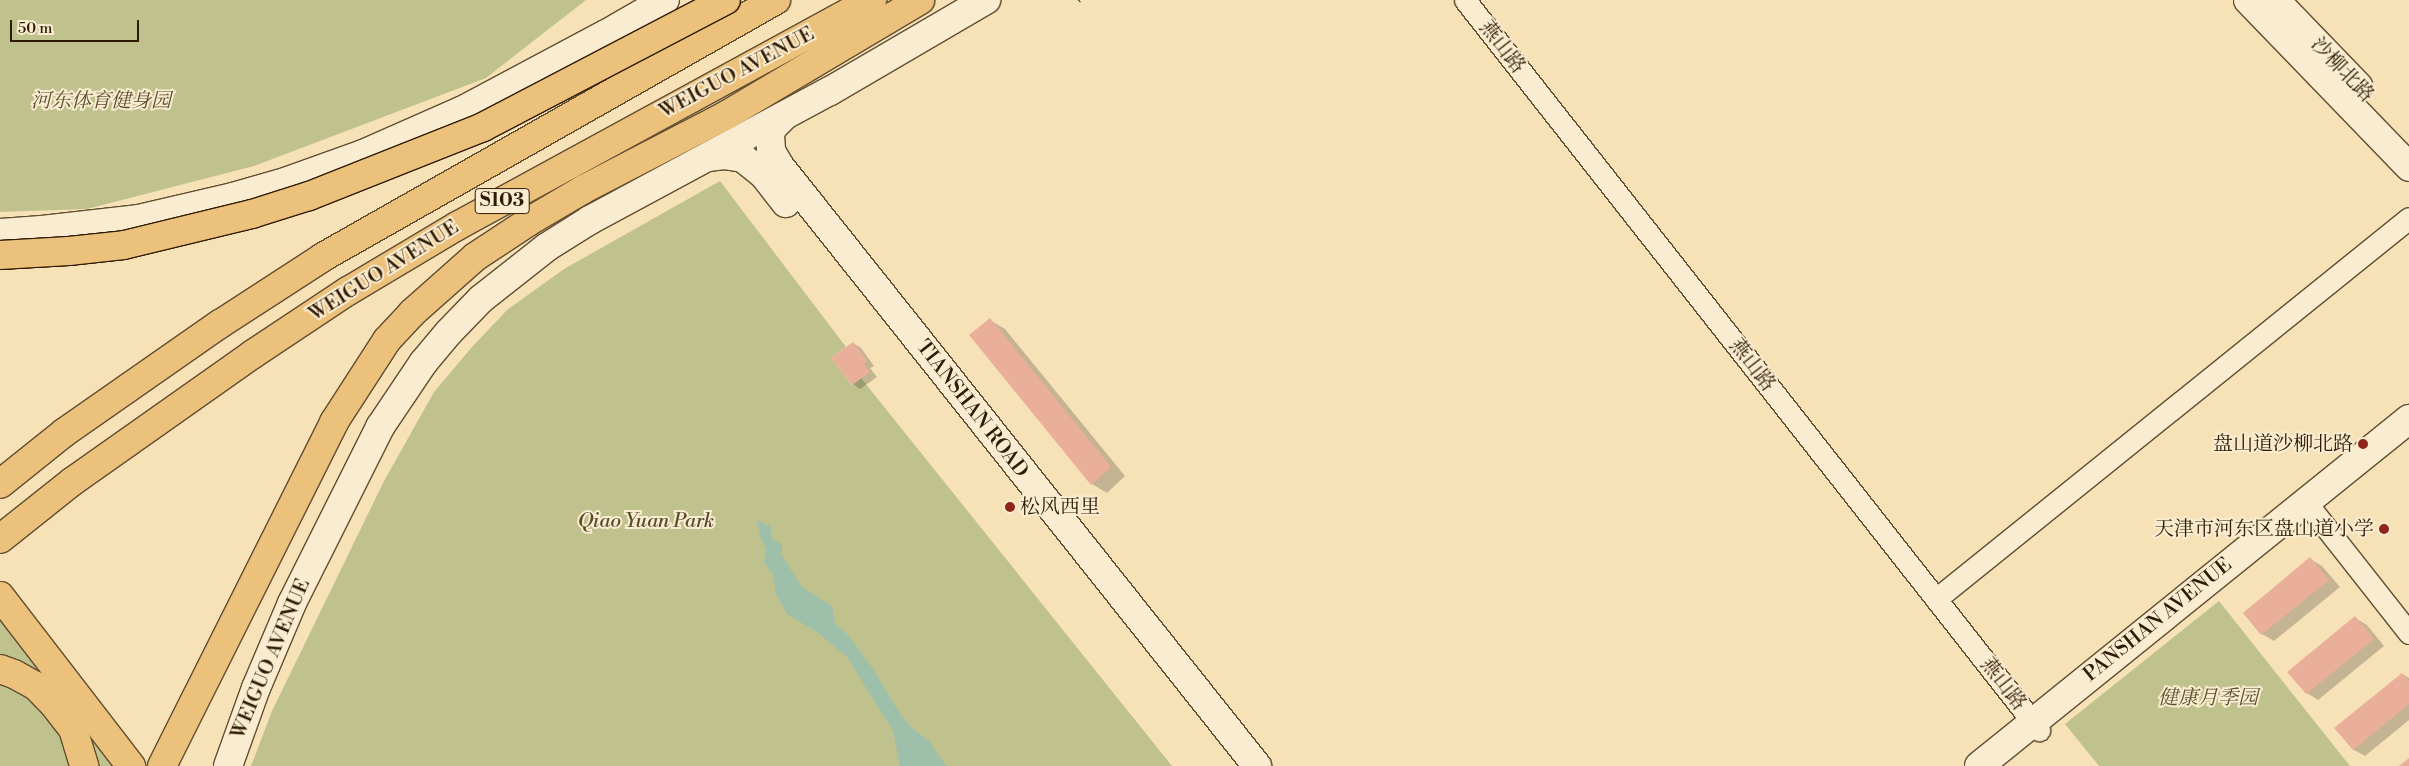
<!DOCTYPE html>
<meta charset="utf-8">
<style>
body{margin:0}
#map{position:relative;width:2409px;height:766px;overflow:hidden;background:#f7e2b8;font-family:"Libre Bodoni","Noto Serif SC",serif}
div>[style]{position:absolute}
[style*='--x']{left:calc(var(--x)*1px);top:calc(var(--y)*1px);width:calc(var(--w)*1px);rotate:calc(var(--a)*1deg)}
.green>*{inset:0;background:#c0c28d}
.water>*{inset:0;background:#9ebfaa}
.shadow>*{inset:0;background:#0003}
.building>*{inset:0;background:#e9af9a}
.path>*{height:3px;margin-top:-1.5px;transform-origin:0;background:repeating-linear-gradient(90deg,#2f1b03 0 4px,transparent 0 6.5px)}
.roads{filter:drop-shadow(1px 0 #614d30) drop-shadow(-1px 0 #614d30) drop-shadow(0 1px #614d30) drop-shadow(0 -1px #614d30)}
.street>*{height:21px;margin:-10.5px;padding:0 10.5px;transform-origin:10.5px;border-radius:10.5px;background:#faecd1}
.secondary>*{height:28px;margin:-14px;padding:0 14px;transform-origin:14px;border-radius:14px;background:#faecd1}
.primary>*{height:28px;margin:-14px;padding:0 14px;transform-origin:14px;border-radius:14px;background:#ecc17c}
.highway>*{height:28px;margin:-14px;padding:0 14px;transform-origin:14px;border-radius:14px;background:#ecc17c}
.bridges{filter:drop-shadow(1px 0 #2f1b03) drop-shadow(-1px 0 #2f1b03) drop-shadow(0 1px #2f1b03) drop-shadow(0 -1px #2f1b03)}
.highway-bridge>*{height:28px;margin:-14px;padding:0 14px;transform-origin:14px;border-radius:14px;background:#ecc17c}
.dots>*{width:14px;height:14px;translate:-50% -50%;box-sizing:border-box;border:2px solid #faecd1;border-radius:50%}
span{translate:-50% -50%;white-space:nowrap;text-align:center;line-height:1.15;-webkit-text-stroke:4px #faecd1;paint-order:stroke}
.shield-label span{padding:1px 4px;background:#faecd1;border:1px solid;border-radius:4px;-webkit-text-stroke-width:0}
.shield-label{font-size:19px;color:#2f1b03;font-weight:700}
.street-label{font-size:20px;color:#2f1b03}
.park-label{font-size:20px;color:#5a4d2c;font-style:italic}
.poi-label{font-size:20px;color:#2f1b03}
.right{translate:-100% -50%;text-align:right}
.left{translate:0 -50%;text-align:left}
.scale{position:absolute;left:10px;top:20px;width:129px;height:22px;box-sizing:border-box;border:2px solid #2f1b03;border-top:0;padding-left:6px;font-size:15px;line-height:18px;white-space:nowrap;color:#2f1b03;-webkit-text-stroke:4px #faecd1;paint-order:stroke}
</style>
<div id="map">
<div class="green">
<div style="clip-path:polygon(0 0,586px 0,486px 78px,254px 166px,87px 209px,0 212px)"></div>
<div style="clip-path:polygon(720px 181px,846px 347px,831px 358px,852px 385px,861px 378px,1172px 766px,251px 766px,272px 711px,384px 481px,434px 392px,472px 347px,507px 310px,564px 269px)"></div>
<div style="clip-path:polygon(2219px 601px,2350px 766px,2099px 766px,2065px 724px)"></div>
<div style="clip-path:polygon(0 618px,118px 766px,0 766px)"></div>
</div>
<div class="water">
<div style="clip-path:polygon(757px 520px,770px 526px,772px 539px,782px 544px,782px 556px,802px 587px,832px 606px,835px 623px,847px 634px,871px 666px,900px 714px,911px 727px,929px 741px,946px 766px,900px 766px,893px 731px,847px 657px,817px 632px,787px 614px,776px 594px,773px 575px,764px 562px,766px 549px,761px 539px)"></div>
</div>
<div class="shadow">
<div style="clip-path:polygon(990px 320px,1005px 329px,1125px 476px,1107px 493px,1092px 484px)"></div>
<div style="clip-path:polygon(853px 343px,861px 348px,874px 366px,870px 368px,877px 377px,860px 389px,853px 384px)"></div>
<div style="clip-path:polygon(2310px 559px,2322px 566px,2340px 587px,2274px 641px,2262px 634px,2244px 613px)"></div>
<div style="clip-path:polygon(2355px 618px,2367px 625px,2384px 646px,2318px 700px,2307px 693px,2289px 672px)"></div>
<div style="clip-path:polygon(2402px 674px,2409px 678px,2409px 720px,2365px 756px,2354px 750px,2336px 728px)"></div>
</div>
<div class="building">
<div style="clip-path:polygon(990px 318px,1111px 467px,1091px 485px,969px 335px)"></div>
<div style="clip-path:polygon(853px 342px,867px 361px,864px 364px,870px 372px,852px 385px,831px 358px)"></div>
<div style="clip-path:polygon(2310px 557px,2329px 580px,2261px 635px,2243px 613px)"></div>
<div style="clip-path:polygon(2355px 616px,2374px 639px,2306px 694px,2287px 672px)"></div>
<div style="clip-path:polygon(2402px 673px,2409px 681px,2409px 704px,2353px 750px,2334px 728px)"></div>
<div style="clip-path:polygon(2409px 758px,2409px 766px,2399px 766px)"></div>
</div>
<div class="path">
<div style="--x:1079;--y:1;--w:1;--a:-45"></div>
</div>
<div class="roads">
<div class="street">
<div style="--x:1465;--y:0;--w:929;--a:51.82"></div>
<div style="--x:2305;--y:501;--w:168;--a:51.8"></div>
<div style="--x:1936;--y:599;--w:607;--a:-38.85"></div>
</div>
<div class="secondary">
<div style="--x:2248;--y:0;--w:232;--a:46"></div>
<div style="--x:2275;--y:0;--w:120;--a:46"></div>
<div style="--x:784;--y:116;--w:17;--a:135"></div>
<div style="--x:772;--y:128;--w:7;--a:106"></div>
<div style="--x:770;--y:135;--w:16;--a:86"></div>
<div style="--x:771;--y:151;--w:16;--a:60"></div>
<div style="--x:779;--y:165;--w:768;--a:51.5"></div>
<div style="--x:710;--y:157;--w:14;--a:-8"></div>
<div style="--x:724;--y:155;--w:19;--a:9"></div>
<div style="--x:743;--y:158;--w:26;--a:39"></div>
<div style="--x:763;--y:174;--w:37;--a:52"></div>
<div style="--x:0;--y:233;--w:42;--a:-4.1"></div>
<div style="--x:42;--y:230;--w:98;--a:-6.5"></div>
<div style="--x:139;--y:219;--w:97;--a:-13.2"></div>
<div style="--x:233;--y:197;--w:57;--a:-16.2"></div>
<div style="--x:288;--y:181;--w:80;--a:-19.8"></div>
<div style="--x:363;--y:154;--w:109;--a:-23.7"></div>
<div style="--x:463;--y:110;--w:162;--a:-28"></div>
<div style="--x:606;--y:34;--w:68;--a:-30"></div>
<div style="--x:228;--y:766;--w:83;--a:-70.3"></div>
<div style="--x:256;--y:688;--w:92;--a:-67"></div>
<div style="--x:292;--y:603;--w:197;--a:-63.4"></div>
<div style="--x:380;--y:427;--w:77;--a:-56.1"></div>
<div style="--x:423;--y:363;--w:40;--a:-50"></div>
<div style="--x:449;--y:332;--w:46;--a:-45.9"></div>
<div style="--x:481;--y:299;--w:84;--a:-38.2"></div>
<div style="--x:547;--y:247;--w:51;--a:-32.1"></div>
<div style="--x:590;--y:220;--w:272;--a:-28.3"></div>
<div style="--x:830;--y:91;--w:181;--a:-30.3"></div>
<div style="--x:1979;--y:766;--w:553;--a:-38.9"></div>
</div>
<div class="primary">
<div style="--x:0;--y:596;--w:215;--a:52.4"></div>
</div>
<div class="highway">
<div style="--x:0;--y:484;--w:83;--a:-38.7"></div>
<div style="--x:65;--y:432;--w:189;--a:-34.9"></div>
<div style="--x:220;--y:324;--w:123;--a:-33"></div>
<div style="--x:323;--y:257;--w:521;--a:-29.57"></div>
<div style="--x:0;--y:539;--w:93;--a:-38.5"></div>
<div style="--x:73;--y:481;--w:220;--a:-35.2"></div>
<div style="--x:253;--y:354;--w:114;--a:-33.6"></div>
<div style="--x:348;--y:291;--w:127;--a:-30.8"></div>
<div style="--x:457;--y:226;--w:473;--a:-28.6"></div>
<div style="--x:0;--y:669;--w:15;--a:20"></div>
<div style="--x:14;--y:674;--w:25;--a:29"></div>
<div style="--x:36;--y:686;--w:28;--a:46"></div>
<div style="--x:55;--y:706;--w:29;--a:52"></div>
<div style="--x:73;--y:729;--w:39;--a:73"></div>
<div style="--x:162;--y:766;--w:385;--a:-63.4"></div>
<div style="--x:334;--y:422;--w:98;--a:-57.1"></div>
<div style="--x:387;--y:340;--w:37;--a:-47"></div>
<div style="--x:412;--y:313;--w:84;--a:-41.6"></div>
<div style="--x:475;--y:257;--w:64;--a:-33.4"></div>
<div style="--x:528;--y:222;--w:65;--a:-30.5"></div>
<div style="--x:584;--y:189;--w:159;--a:-27.4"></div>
<div style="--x:725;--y:116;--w:227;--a:-30.7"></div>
</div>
</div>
<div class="bridges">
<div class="highway-bridge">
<div style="--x:0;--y:255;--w:69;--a:-3.3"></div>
<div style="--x:69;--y:251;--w:55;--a:-6.2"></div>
<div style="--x:124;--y:245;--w:132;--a:-13.6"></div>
<div style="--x:252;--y:214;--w:60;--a:-17.5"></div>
<div style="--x:309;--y:196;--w:187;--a:-21.6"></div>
<div style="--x:483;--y:127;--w:274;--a:-27.6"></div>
</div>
</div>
<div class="dots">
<div style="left:2363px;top:444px;background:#8f2418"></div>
<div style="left:1010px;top:507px;background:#8f2418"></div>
<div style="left:2384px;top:529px;background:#8f2418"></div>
</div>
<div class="shield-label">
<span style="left:502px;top:201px">S103</span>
</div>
<div class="street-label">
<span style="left:1502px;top:47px;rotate:52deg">燕山路</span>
<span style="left:2342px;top:70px;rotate:46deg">沙柳北路</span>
<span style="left:737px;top:73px;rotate:-28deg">WEIGUO AVENUE</span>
<span style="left:384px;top:271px;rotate:-32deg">WEIGUO AVENUE</span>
<span style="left:1752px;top:365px;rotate:52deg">燕山路</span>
<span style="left:972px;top:409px;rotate:52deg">TIANSHAN ROAD</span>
<span style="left:2158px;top:620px;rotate:-39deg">PANSHAN AVENUE</span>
<span style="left:271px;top:659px;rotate:-67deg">WEIGUO AVENUE</span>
<span style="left:2003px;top:684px;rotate:52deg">燕山路</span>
</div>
<div class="park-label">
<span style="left:101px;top:101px">河东体育健身园</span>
<span style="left:646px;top:521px">Qiao Yuan Park</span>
<span style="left:2208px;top:698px">健康月季园</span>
</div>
<div class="poi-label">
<span class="right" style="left:2353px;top:444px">盘山道沙柳北路</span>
<span class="left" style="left:1020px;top:507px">松风西里</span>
<span class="right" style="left:2374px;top:529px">天津市河东区盘山道小学</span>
</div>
<div class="scale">50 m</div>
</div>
